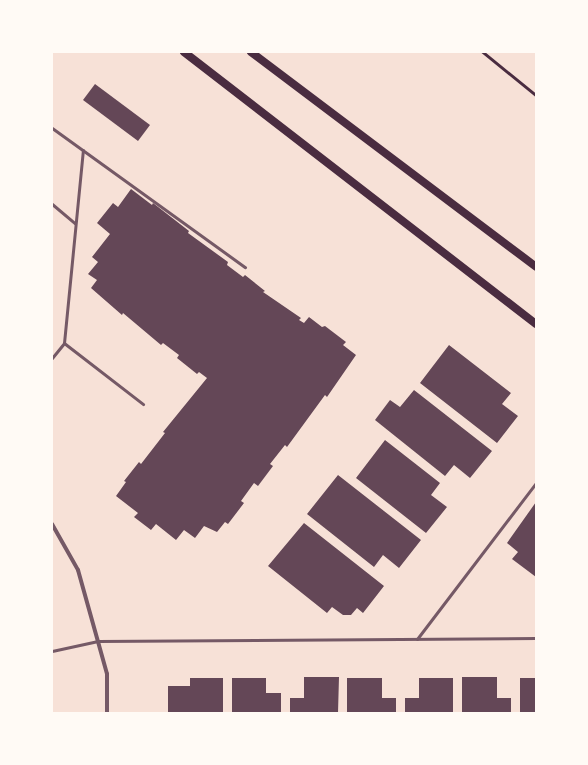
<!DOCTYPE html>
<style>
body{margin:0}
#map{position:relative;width:588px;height:765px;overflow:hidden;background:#f7e1d7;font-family:"DejaVu Sans",sans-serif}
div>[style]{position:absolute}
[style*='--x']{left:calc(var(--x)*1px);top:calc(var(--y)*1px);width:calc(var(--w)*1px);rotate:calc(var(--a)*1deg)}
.building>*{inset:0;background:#644757}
.path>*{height:2.5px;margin:-1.25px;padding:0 1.25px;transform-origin:1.25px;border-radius:1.25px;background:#4a2c40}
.service>*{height:3px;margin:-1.5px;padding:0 1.5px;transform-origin:1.5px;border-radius:1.5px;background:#755966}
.minor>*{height:4px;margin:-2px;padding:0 2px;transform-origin:2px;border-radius:2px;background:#755966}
.secondary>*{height:8px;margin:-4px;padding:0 4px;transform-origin:4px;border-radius:4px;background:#4a2c40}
span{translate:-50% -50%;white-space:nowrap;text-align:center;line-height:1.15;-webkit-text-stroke:4px #fffaf5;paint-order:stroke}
.frame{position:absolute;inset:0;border:53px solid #fffaf5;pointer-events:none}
</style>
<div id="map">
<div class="building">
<div style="clip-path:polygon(95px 84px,150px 125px,138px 141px,83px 100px)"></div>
<div style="clip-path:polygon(131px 189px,152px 205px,153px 203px,189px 231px,188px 233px,228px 262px,227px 265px,243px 277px,245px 275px,265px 291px,263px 292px,301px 318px,299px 320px,304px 323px,309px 317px,322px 327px,325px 326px,346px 342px,343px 345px,356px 355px,327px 397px,325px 395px,287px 447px,285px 445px,270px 464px,273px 466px,258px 486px,254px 483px,241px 501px,244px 503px,228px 524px,225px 522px,217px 532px,204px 526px,195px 538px,184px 530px,176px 540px,156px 524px,151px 530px,134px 517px,138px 513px,116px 496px,126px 482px,124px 481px,139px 462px,141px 464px,165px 433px,163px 432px,207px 378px,199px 372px,197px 374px,177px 358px,179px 355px,163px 343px,161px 345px,123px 313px,122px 315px,91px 288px,97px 280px,88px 274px,98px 262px,92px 257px,110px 234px,97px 223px,113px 203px,118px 207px)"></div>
<div style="clip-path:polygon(449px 345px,511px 393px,502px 404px,518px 416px,497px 443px,420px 383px)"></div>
<div style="clip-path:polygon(414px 390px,492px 451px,470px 478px,454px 465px,445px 476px,375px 420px,390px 400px,400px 407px)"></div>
<div style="clip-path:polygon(385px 440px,440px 483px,431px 495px,447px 507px,426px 533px,356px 478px)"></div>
<div style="clip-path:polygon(338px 475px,421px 540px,399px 568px,383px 555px,374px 567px,307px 514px)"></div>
<div style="clip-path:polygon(536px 502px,536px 577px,512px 559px,518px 552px,507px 543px)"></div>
<div style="clip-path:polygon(304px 523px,384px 586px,363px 613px,357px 608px,351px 615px,343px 615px,332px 607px,327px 613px,268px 566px)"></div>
<div style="clip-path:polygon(304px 677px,339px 677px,338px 713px,290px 713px,290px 698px,304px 698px)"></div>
<div style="clip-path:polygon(462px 677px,497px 677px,497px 698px,511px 698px,511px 713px,462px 713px)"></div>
<div style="clip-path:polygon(190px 678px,223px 678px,223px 713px,168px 713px,168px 686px,190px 686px)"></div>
<div style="clip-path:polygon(232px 678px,266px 678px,266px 693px,281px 693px,281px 713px,232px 713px)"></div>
<div style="clip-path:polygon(347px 678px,382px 678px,382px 698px,396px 698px,396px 713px,347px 713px)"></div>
<div style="clip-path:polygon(419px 678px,453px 678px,453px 713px,405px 713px,405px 698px,419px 698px)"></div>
<div style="clip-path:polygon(520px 678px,536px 678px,536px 713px,520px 713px)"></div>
</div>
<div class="path">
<div style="--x:483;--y:52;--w:68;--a:39.1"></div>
</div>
<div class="service">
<div style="--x:52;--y:128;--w:238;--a:35.8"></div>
<div style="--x:52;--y:204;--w:30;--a:40"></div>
<div style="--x:64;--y:343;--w:100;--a:37.7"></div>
<div style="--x:52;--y:358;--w:19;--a:-51"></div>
<div style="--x:64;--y:343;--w:194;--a:-84.4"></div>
<div style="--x:417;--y:639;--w:196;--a:-52.7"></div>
<div style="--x:52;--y:651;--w:47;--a:-12.3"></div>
<div style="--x:98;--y:641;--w:438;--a:-0.4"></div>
</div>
<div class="minor">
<div style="--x:52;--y:524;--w:53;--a:60.5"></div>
<div style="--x:78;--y:570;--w:108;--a:74.4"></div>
<div style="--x:107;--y:674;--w:39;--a:90"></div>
</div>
<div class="secondary">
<div style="--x:184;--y:52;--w:445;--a:37.7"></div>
<div style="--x:251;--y:52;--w:357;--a:37"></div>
</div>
<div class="frame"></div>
</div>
